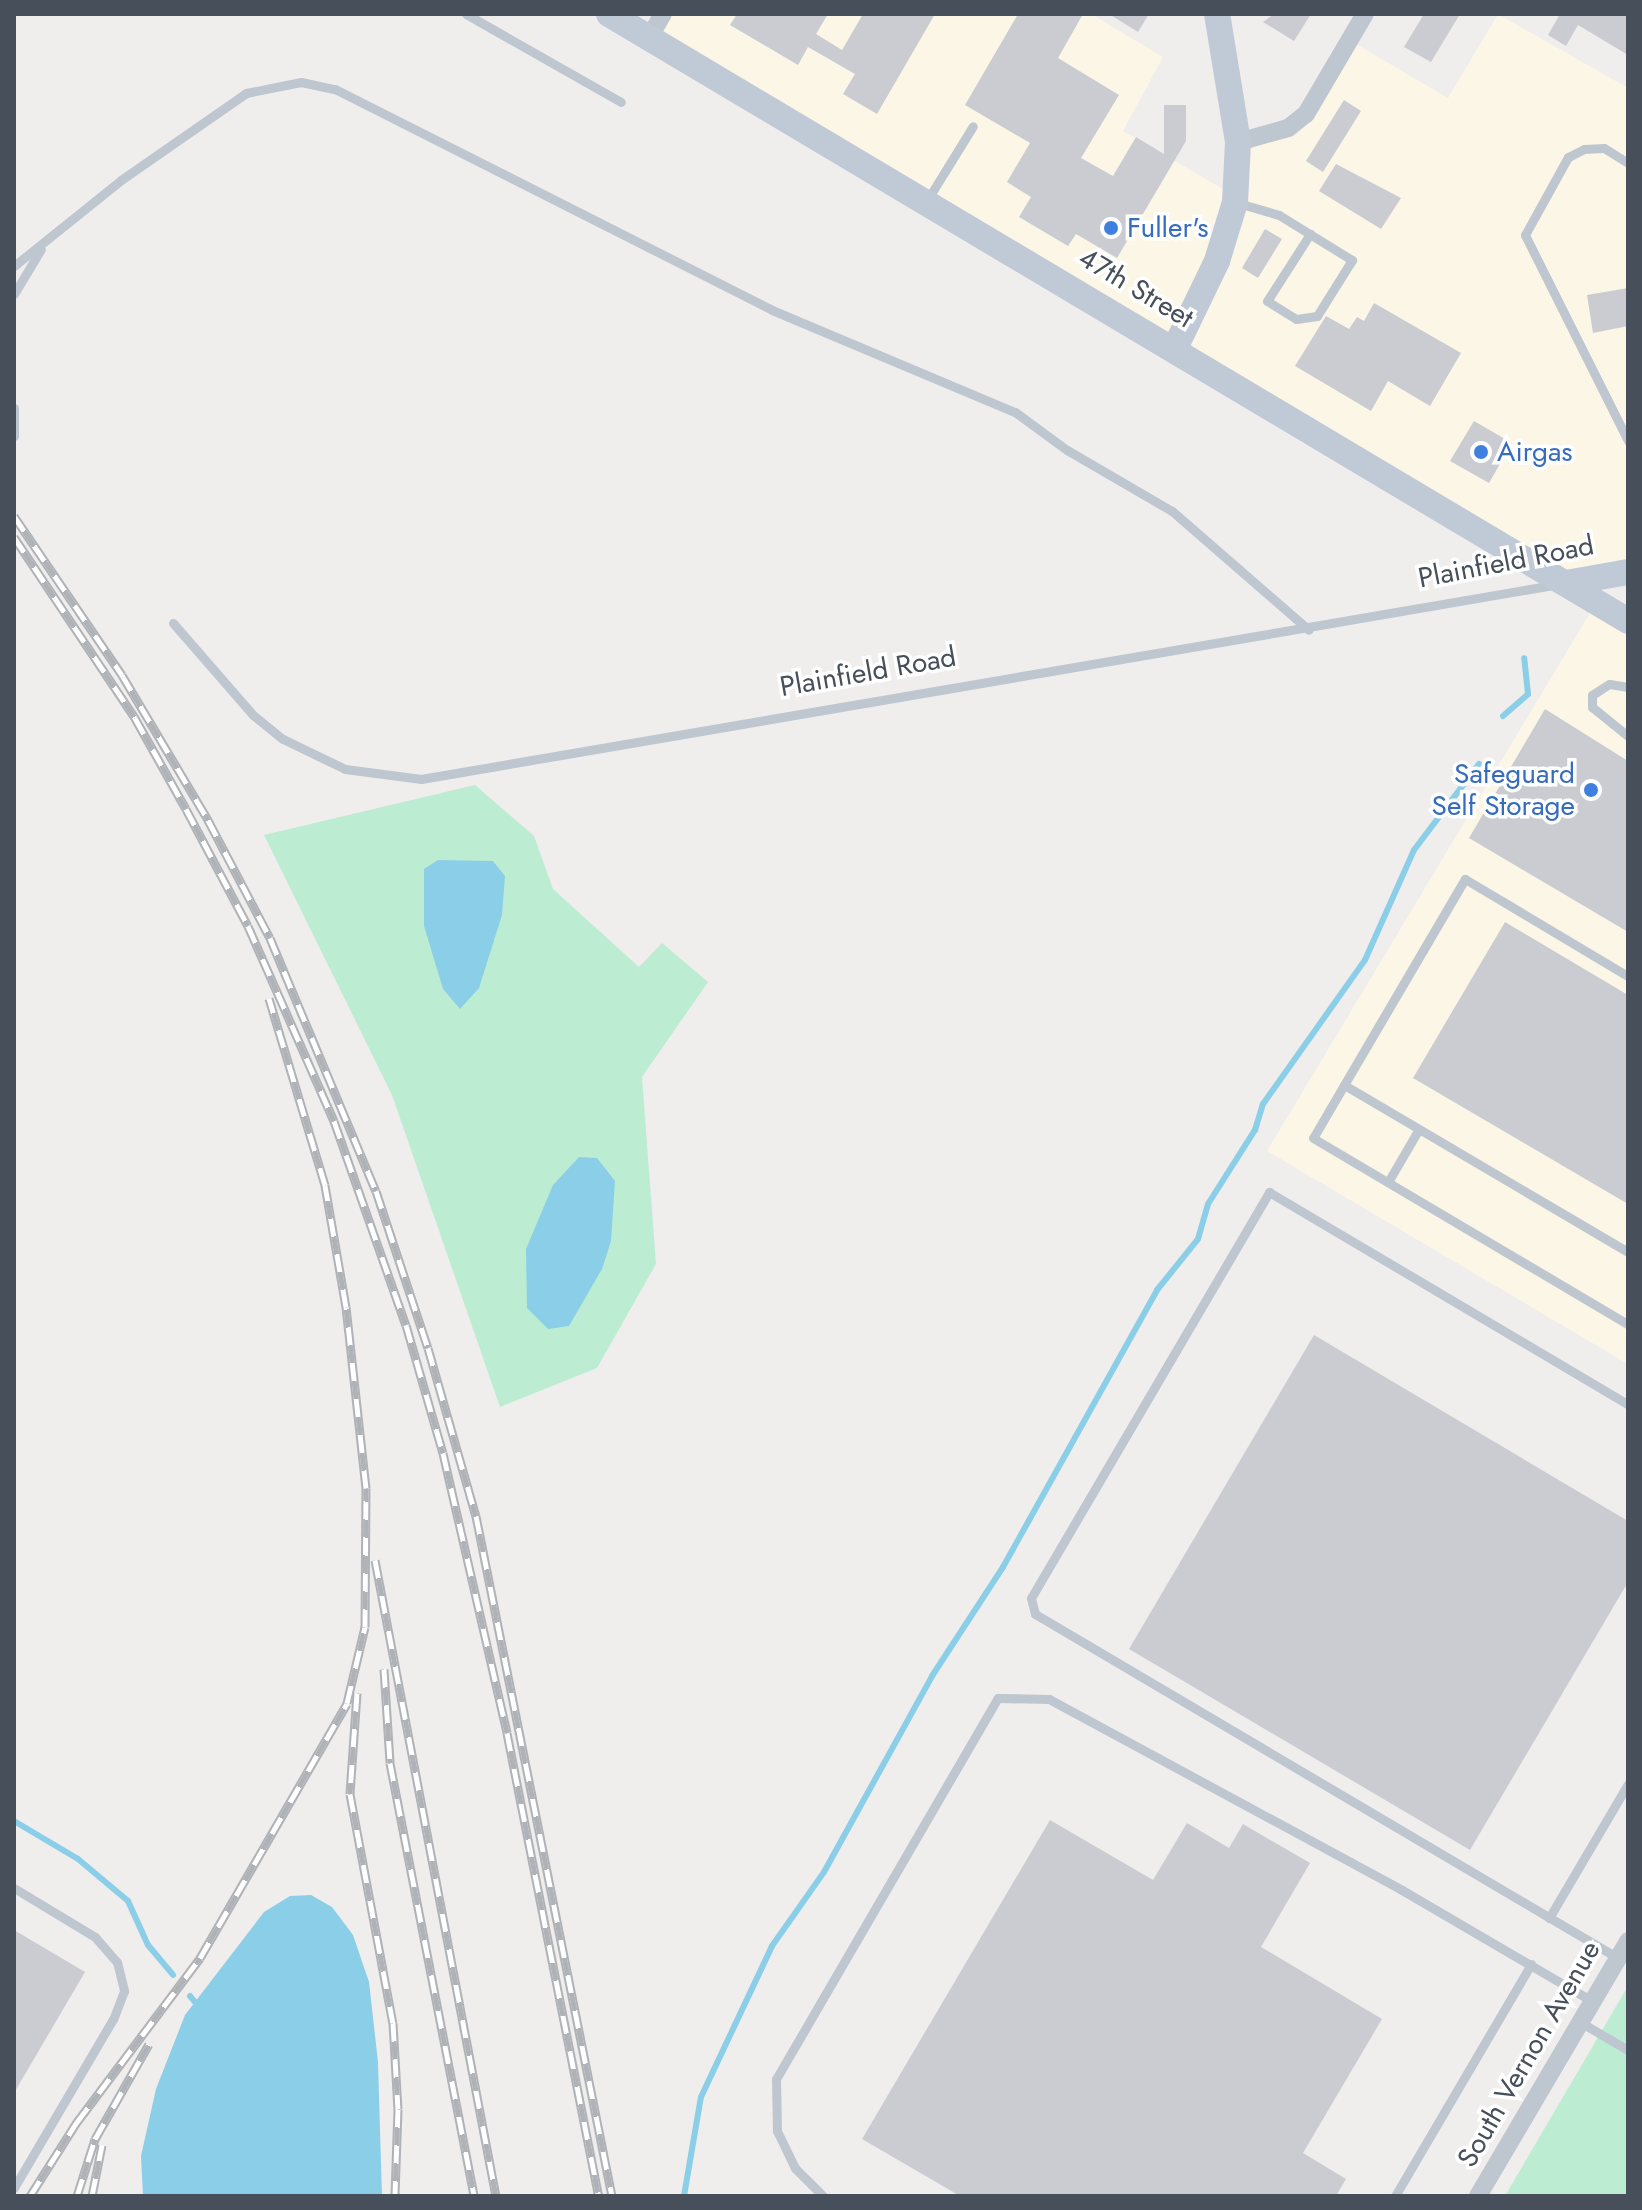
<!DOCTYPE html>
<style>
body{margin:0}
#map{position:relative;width:1642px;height:2210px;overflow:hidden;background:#f0eded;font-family:Jost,sans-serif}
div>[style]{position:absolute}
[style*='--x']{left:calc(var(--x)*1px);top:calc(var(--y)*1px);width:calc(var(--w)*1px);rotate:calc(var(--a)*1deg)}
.commercial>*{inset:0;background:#fbf6e6}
.green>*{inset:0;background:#bcedd2}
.water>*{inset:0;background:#8bcee8}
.stream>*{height:6px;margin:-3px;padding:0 3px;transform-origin:3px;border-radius:3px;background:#8bcee8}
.building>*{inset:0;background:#caccd2}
.lane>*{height:9px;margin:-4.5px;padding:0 4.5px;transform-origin:4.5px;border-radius:4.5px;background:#bec6cf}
.street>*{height:18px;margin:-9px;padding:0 9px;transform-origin:9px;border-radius:9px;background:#bec6cf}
.secondary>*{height:26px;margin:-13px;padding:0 13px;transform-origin:13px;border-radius:13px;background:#c0c9d6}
.rail>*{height:9px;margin-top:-4.5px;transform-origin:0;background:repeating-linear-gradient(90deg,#fff 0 18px,#afb2b7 0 36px);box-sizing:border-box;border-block:2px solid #afb2b7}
.dots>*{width:22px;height:22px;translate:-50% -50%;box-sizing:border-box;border:4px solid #fff;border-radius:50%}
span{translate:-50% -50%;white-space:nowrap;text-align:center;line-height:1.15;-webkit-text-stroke:7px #fff;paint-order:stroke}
.shop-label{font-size:28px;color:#366cbe}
.left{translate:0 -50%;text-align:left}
.right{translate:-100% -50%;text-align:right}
.street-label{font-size:28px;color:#464f5a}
.frame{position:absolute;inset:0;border:16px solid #464f5a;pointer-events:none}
</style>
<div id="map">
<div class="commercial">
<div style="clip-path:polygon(670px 14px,1091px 14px,1163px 57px,1123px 131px,1230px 193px,1172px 339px,658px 34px)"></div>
<div style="clip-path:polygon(1498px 14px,1628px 88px,1628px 562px,1563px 574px,1182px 346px,1244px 147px,1295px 136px,1318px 112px,1356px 44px,1448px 98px)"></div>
<div style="clip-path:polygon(1593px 608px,1628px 629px,1628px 1364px,1267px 1151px)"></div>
</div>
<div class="green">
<div style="clip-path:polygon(475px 785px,534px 836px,553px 889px,639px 967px,662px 943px,708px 982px,642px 1077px,656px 1264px,597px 1368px,500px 1407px,392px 1095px,264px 835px)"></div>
<div style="clip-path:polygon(1628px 1986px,1628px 2196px,1505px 2196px)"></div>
</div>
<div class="water">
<div style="clip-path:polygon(438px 860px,493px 861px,505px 876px,502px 915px,479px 988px,460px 1009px,443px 989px,424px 926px,424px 869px)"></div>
<div style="clip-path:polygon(579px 1157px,597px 1158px,615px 1181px,611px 1241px,602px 1269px,569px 1326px,548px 1329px,527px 1308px,526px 1249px,553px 1185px)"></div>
<div style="clip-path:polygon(311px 1895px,332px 1907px,353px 1935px,369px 1982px,378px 2062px,382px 2196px,143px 2196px,141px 2156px,156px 2089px,185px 2015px,264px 1912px,290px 1896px)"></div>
</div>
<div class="stream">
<div style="--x:1503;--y:716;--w:33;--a:-41"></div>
<div style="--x:1528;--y:694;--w:36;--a:-96"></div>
<div style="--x:14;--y:1821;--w:74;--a:30.7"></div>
<div style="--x:78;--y:1859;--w:65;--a:40"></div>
<div style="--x:128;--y:1901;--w:48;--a:65.6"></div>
<div style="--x:148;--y:1945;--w:39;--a:50"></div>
<div style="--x:190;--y:1996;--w:8;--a:50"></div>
<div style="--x:684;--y:2196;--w:100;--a:-80.3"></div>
<div style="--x:701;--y:2097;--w:167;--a:-64.8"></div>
<div style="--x:772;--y:1946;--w:90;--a:-54.9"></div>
<div style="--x:824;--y:1872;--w:224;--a:-61.1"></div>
<div style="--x:932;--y:1676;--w:130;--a:-56.9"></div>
<div style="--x:1003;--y:1567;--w:317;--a:-60.9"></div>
<div style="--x:1157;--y:1290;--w:65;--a:-51.2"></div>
<div style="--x:1198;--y:1239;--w:36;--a:-74"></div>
<div style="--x:1208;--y:1204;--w:88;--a:-57.6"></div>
<div style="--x:1255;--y:1130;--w:27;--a:-73"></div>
<div style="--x:1263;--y:1104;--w:176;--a:-54.7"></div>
<div style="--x:1365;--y:960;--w:120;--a:-66"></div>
<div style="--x:1414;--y:850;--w:108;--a:-52.9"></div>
</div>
<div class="building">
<div style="clip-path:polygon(737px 14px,828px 14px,816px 34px,842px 50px,863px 14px,935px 14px,877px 114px,843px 94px,855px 74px,808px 47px,798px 65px,730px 25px)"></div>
<div style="clip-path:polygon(1018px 14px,1083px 14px,1058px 58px,1119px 95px,1081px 158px,1113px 176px,1136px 137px,1164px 154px,1164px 105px,1186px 105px,1186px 141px,1117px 258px,1076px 234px,1068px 246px,1019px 217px,1031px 197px,1007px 182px,1030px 143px,965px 105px)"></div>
<div style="clip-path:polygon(1109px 14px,1149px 14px,1138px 32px)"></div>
<div style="clip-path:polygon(1274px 14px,1311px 14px,1294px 41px,1263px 22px)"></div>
<div style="clip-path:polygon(1424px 14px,1460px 14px,1431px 62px,1404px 47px)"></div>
<div style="clip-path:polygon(1560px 14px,1628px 14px,1628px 55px,1578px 25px,1566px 46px,1548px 35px)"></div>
<div style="clip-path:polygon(1344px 100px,1361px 111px,1323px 172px,1306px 161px)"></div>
<div style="clip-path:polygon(1336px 164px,1401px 198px,1381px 229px,1319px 191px)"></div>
<div style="clip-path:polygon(1265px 229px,1282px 239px,1258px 278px,1242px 268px)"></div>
<div style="clip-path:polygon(1628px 288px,1628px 326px,1593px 333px,1587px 295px)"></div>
<div style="clip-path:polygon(1374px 303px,1461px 353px,1430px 406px,1388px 381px,1371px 411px,1295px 366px,1326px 316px,1349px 329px,1357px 317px,1364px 321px)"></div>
<div style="clip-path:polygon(1474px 421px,1512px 443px,1489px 483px,1450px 461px)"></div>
<div style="clip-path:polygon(1545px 709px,1628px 761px,1628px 932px,1469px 838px)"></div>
<div style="clip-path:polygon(1505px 922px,1628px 995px,1628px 1204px,1413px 1078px)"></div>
<div style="clip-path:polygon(1314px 1335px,1628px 1521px,1628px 1582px,1470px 1850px,1129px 1649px)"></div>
<div style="clip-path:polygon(1050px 1820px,1153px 1880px,1187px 1823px,1229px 1848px,1243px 1824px,1310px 1863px,1261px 1947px,1382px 2019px,1303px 2153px,1346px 2179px,1336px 2196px,960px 2196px,862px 2139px)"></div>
<div style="clip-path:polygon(14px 1930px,85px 1972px,14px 2093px)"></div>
</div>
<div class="lane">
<div style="--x:466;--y:14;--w:178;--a:29.6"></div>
<div style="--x:1628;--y:163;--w:28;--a:-148"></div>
<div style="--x:1604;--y:148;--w:20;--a:177"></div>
<div style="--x:1584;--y:149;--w:18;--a:153"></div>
<div style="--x:1568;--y:157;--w:89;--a:118.9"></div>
<div style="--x:1525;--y:235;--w:230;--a:63.4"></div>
<div style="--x:926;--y:202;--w:89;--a:-58.3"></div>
<div style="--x:1238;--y:203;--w:43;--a:16.3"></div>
<div style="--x:1279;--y:215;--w:86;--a:31.7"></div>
<div style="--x:1352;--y:260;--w:66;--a:122"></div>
<div style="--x:1317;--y:316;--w:21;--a:172"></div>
<div style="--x:1296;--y:319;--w:34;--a:-148"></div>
<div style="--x:1267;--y:301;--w:80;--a:-57.3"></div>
<div style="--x:14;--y:266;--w:137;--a:-38.8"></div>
<div style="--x:121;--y:180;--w:152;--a:-34.8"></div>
<div style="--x:246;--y:93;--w:56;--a:-11.3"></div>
<div style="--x:301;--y:82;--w:35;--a:12"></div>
<div style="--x:335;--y:89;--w:490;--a:26.8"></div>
<div style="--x:772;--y:310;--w:264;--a:22.8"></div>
<div style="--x:1015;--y:412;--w:64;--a:36.2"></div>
<div style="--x:1067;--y:450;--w:121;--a:30.2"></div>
<div style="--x:1172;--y:511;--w:181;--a:41"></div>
<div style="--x:14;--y:294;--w:52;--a:-59"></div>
<div style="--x:14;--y:408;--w:28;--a:90"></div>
<div style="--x:173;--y:623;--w:122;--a:49"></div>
<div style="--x:253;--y:715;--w:38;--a:39"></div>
<div style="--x:283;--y:739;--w:69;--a:25.8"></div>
<div style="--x:345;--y:769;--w:77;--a:7.5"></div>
<div style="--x:421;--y:779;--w:1149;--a:-9.72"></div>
<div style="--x:1628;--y:687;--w:19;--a:-171"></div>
<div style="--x:1609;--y:684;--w:20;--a:147"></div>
<div style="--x:1592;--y:695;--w:12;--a:90"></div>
<div style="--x:1592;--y:707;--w:46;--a:38.9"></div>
<div style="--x:1344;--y:1085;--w:239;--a:-59.6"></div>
<div style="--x:1465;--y:879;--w:190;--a:30.8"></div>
<div style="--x:1388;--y:1182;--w:61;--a:-59.7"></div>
<div style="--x:1628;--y:1252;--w:329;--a:-149.5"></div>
<div style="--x:1344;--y:1085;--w:61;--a:120.3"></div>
<div style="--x:1313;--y:1138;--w:366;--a:30.6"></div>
<div style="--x:14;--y:1888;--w:95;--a:31.2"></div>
<div style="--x:95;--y:1937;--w:33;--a:49"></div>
<div style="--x:117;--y:1962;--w:30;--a:76"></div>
<div style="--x:124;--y:1991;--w:30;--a:111"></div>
<div style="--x:113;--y:2019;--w:196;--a:120.4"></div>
<div style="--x:1549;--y:1918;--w:156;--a:-59.5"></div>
<div style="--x:1618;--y:1958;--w:677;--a:-149.46"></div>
<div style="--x:1035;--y:1614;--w:16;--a:-104"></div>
<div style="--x:1031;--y:1598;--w:471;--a:-59.6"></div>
<div style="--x:1269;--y:1192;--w:417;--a:30.6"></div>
<div style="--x:1580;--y:2022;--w:56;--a:30.3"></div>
<div style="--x:823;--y:2196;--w:40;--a:-135"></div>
<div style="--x:795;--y:2168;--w:41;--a:-115.9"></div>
<div style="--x:777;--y:2131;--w:52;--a:-91.1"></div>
<div style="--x:776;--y:2079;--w:441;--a:-59.8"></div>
<div style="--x:998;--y:1698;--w:51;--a:1.1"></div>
<div style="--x:1049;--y:1699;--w:401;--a:28.4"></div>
<div style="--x:1402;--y:1890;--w:220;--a:30.3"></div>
<div style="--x:1395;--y:2196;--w:269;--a:-59.6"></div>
</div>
<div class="street">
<div style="--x:649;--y:38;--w:28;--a:-60"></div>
<div style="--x:1238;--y:142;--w:52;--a:-15.6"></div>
<div style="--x:1288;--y:128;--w:23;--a:-38"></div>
<div style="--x:1306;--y:114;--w:116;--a:-59.5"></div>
<div style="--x:1478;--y:2196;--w:296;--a:-59.5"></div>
</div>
<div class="secondary">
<div style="--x:609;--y:14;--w:1186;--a:30.78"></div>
<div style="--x:1175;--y:348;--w:97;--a:-64.2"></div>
<div style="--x:1217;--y:261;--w:62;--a:-73"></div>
<div style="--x:1235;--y:202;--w:60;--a:-87.1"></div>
<div style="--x:1238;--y:142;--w:130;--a:-99.3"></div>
<div style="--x:1566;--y:583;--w:63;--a:-10.1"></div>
</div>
<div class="rail">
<div style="--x:14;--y:516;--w:192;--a:55.8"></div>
<div style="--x:122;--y:675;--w:169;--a:59.3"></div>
<div style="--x:208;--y:820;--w:133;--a:62.3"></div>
<div style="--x:270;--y:938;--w:274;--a:67.3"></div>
<div style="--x:376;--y:1191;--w:165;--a:71.7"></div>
<div style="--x:428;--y:1348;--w:175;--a:74.1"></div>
<div style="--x:476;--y:1516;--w:693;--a:78.69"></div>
<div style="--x:14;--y:537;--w:218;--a:56.2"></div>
<div style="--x:135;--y:718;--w:104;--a:60.7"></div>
<div style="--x:186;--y:809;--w:132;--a:62.1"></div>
<div style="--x:248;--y:926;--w:213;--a:66.2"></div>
<div style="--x:334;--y:1121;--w:216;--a:70.6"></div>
<div style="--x:406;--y:1325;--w:133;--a:73.9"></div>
<div style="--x:443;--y:1453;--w:287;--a:77.1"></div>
<div style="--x:507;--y:1733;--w:472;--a:78.8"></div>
<div style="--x:375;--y:1560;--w:647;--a:79.23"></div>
<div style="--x:384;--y:1669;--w:94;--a:86.3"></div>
<div style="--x:390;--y:1763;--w:441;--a:79"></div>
<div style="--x:357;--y:1693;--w:101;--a:94"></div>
<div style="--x:350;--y:1794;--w:233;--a:79.4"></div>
<div style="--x:393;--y:2023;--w:86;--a:86.7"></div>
<div style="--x:398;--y:2109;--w:87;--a:92"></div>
<div style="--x:30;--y:2196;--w:88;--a:-57.6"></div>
<div style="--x:77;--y:2122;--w:205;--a:-53.1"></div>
<div style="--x:200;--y:1958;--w:294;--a:-60"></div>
<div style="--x:347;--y:1703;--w:78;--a:-76.7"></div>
<div style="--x:365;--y:1627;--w:139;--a:-89.6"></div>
<div style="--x:366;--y:1488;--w:182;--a:-96.3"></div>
<div style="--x:346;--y:1307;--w:124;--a:-99.8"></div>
<div style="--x:325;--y:1185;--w:195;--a:-106.7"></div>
<div style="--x:77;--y:2196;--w:60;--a:-72.5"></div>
<div style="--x:95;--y:2139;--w:109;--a:-60.4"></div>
<div style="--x:92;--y:2196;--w:52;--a:-78.9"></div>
</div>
<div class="dots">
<div style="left:1111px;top:228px;background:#3f7fe0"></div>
<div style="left:1481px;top:452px;background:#3f7fe0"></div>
<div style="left:1591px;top:790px;background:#3f7fe0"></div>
</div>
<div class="shop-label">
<span class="left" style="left:1127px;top:228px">Fuller's</span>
<span class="left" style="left:1497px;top:452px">Airgas</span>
<span class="right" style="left:1575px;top:790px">Safeguard<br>Self Storage</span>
</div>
<div class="street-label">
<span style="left:1136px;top:288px;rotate:31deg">47th Street</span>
<span style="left:1506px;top:562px;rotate:-11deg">Plainfield Road</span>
<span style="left:868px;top:672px;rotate:-10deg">Plainfield Road</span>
<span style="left:1529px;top:2054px;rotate:-60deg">South Vernon Avenue</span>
</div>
<div class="frame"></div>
</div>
